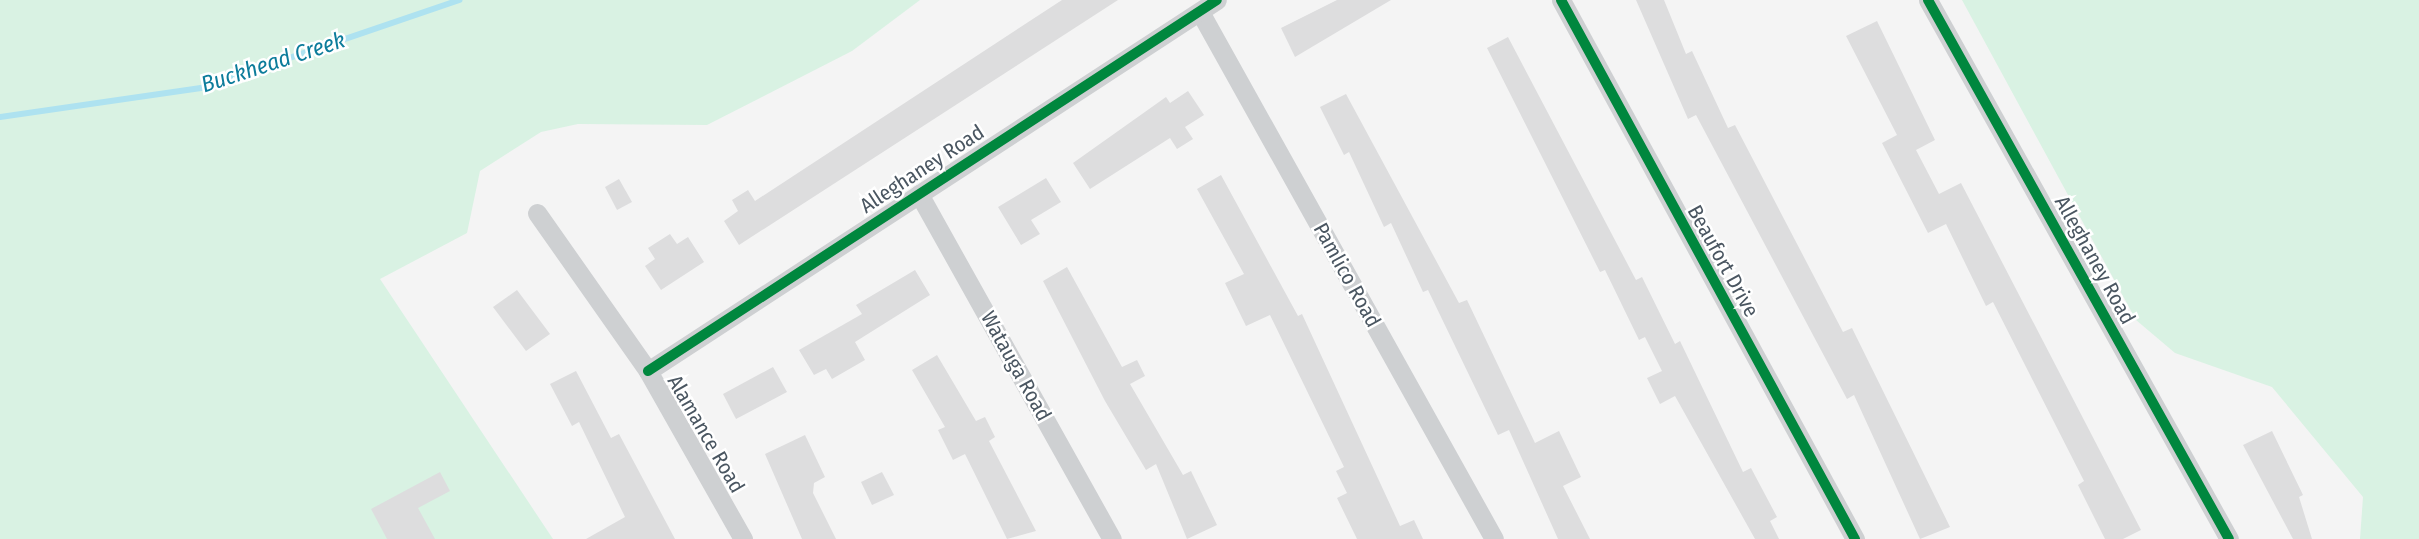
<!DOCTYPE html>
<style>
body{margin:0}
#map{position:relative;width:2419px;height:539px;overflow:hidden;background:#f4f4f4;font-family:"Fira Sans Condensed",sans-serif}
div>[style]{position:absolute}
[style*='--x']{left:calc(var(--x)*1px);top:calc(var(--y)*1px);width:calc(var(--w)*1px);rotate:calc(var(--a)*1deg)}
.green>*{inset:0;background:#d9f2e3}
.stream>*{height:6px;margin:-3px;padding:0 3px;transform-origin:3px;border-radius:3px;background:#aee2f0}
.building>*{inset:0;background:#ddddde}
.street>*{height:19px;margin:-9.5px;padding:0 9.5px;transform-origin:9.5px;border-radius:9.5px;background:#ced0d2}
.cycleway>*{height:10px;margin:-5px;padding:0 5px;transform-origin:5px;border-radius:5px;background:#00873e}
span{translate:-50% -50%;white-space:nowrap;text-align:center;line-height:1.15;-webkit-text-stroke:5px #fff;paint-order:stroke}
.street-label{font-size:21px;color:#4a5661}
.water-label{font-size:23px;color:#0c7c9b;font-style:italic}
</style>
<div id="map">
<div class="green">
<div style="clip-path:polygon(0 0,920px 0,852px 51px,707px 125px,578px 124px,541px 132px,480px 171px,467px 233px,380px 279px,553px 539px,0 539px)"></div>
<div style="clip-path:polygon(1962px 0,2419px 0,2419px 539px,2360px 539px,2363px 497px,2272px 387px,2175px 353px,2136px 320px)"></div>
</div>
<div class="stream">
<div style="--x:0;--y:117;--w:203;--a:-8.2"></div>
<div style="--x:201;--y:88;--w:273;--a:-18.8"></div>
</div>
<div class="building">
<div style="clip-path:polygon(1062px 0,1118px 0,739px 245px,724px 221px,738px 211px,732px 200px,748px 190px,755px 201px)"></div>
<div style="clip-path:polygon(1337px 0,1391px 0,1295px 57px,1281px 28px)"></div>
<div style="clip-path:polygon(1636px 0,1664px 0,1686px 54px,1692px 51px,1728px 128px,1735px 125px,1843px 332px,1852px 328px,1950px 527px,1920px 539px,1854px 395px,1847px 399px,1696px 115px,1688px 119px)"></div>
<div style="clip-path:polygon(1877px 21px,1935px 140px,1916px 150px,1939px 194px,1961px 183px,2141px 530px,2123px 539px,2105px 539px,2078px 485px,2084px 481px,1993px 302px,1986px 306px,1946px 224px,1928px 233px,1882px 143px,1897px 135px,1846px 36px)"></div>
<div style="clip-path:polygon(1508px 37px,1636px 280px,1642px 277px,1675px 344px,1680px 341px,1743px 472px,1751px 468px,1777px 517px,1770px 521px,1779px 539px,1755px 539px,1675px 396px,1660px 404px,1647px 378px,1662px 371px,1645px 337px,1639px 340px,1605px 270px,1600px 272px,1487px 48px)"></div>
<div style="clip-path:polygon(1188px 91px,1204px 115px,1185px 127px,1193px 139px,1177px 149px,1170px 138px,1090px 189px,1073px 163px,1166px 97px,1170px 103px)"></div>
<div style="clip-path:polygon(1346px 94px,1459px 303px,1467px 300px,1535px 443px,1559px 431px,1581px 477px,1563px 486px,1590px 539px,1558px 539px,1509px 430px,1498px 435px,1428px 290px,1423px 292px,1391px 223px,1384px 227px,1349px 152px,1344px 155px,1320px 107px)"></div>
<div style="clip-path:polygon(1221px 175px,1298px 316px,1302px 314px,1400px 526px,1414px 520px,1423px 539px,1357px 539px,1337px 498px,1347px 493px,1336px 471px,1344px 467px,1270px 315px,1246px 326px,1225px 283px,1244px 274px,1197px 189px)"></div>
<div style="clip-path:polygon(1046px 178px,1061px 202px,1031px 220px,1040px 234px,1021px 245px,998px 207px)"></div>
<div style="clip-path:polygon(619px 179px,632px 202px,617px 210px,605px 187px)"></div>
<div style="clip-path:polygon(670px 234px,677px 244px,688px 237px,704px 262px,661px 290px,645px 266px,655px 259px,648px 248px)"></div>
<div style="clip-path:polygon(1067px 267px,1122px 367px,1137px 360px,1145px 376px,1130px 384px,1183px 475px,1191px 471px,1217px 525px,1187px 539px,1156px 464px,1146px 470px,1105px 401px,1043px 281px)"></div>
<div style="clip-path:polygon(915px 270px,930px 295px,855px 342px,865px 360px,832px 379px,826px 369px,814px 375px,799px 350px,862px 314px,856px 305px)"></div>
<div style="clip-path:polygon(517px 290px,550px 334px,526px 351px,493px 307px)"></div>
<div style="clip-path:polygon(937px 355px,976px 421px,985px 417px,995px 437px,989px 441px,1036px 531px,1007px 539px,965px 454px,953px 460px,938px 430px,945px 427px,912px 370px)"></div>
<div style="clip-path:polygon(773px 367px,787px 392px,736px 419px,723px 394px)"></div>
<div style="clip-path:polygon(576px 371px,611px 438px,619px 434px,675px 539px,586px 539px,625px 517px,579px 422px,572px 426px,550px 384px)"></div>
<div style="clip-path:polygon(2272px 431px,2303px 495px,2299px 497px,2312px 539px,2293px 539px,2243px 445px)"></div>
<div style="clip-path:polygon(805px 435px,825px 477px,814px 483px,813px 493px,836px 539px,802px 539px,765px 454px)"></div>
<div style="clip-path:polygon(440px 472px,450px 491px,418px 508px,435px 539px,387px 539px,371px 509px)"></div>
<div style="clip-path:polygon(882px 472px,894px 495px,872px 505px,861px 482px)"></div>
</div>
<div class="street">
<div style="--x:1561;--y:0;--w:614;--a:61.39"></div>
<div style="--x:1928;--y:0;--w:617;--a:60.82"></div>
<div style="--x:1200;--y:12;--w:603;--a:60.84"></div>
<div style="--x:919;--y:194;--w:395;--a:60.8"></div>
<div style="--x:537;--y:213;--w:193;--a:54.9"></div>
<div style="--x:648;--y:371;--w:193;--a:60.5"></div>
<div style="--x:648;--y:371;--w:679;--a:-33.11"></div>
</div>
<div class="cycleway">
<div style="--x:1561;--y:0;--w:614;--a:61.39"></div>
<div style="--x:1928;--y:0;--w:617;--a:60.82"></div>
<div style="--x:648;--y:371;--w:679;--a:-33.11"></div>
</div>
<div class="street-label">
<span style="left:922px;top:169px;rotate:-33deg">Alleghaney Road</span>
<span style="left:2095px;top:260px;rotate:61deg">Alleghaney Road</span>
<span style="left:1723px;top:261px;rotate:61deg">Beaufort Drive</span>
<span style="left:1347px;top:275px;rotate:61deg">Pamlico Road</span>
<span style="left:1016px;top:366px;rotate:61deg">Watauga Road</span>
<span style="left:706px;top:434px;rotate:60deg">Alamance Road</span>
</div>
<div class="water-label">
<span style="left:273px;top:62px;rotate:-18deg">Buckhead Creek</span>
</div>
</div>
